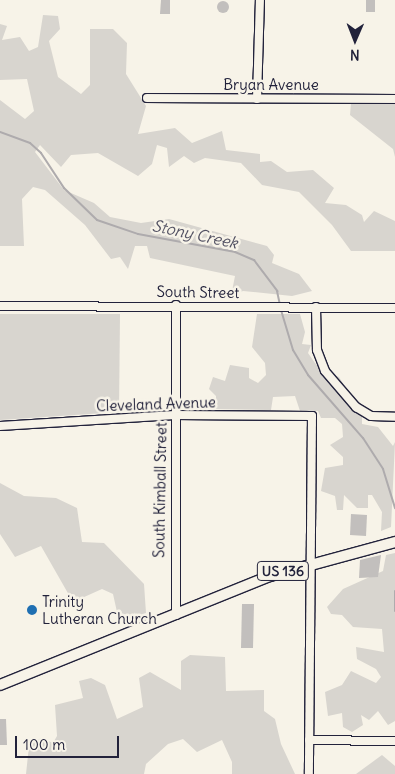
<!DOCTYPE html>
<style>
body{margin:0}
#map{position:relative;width:395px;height:774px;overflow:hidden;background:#f7f3e8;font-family:Delius,sans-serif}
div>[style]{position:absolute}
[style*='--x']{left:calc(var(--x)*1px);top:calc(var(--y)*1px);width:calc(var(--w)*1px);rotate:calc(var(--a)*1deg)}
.green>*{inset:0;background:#d8d5cf}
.stream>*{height:2px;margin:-1px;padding:0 1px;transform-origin:1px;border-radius:1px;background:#aeabad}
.building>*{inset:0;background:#c2bfbd}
.round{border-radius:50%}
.roads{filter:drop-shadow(1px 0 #22223b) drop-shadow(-1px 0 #22223b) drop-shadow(0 1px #22223b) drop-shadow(0 -1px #22223b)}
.minor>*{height:8px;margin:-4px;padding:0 4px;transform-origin:4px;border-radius:4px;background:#f7f3e8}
.major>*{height:10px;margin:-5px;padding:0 5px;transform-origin:5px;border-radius:5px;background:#f7f3e8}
.dots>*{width:14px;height:14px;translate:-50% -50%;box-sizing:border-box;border:2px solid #f7f3e8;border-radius:50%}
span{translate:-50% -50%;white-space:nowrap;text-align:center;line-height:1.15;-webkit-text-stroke:5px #f7f3e8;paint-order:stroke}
.shield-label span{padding:1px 4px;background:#f7f3e8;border:1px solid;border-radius:4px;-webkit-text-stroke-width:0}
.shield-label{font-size:14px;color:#22223b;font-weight:700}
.street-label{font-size:15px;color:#22223b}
.poi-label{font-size:15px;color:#22223b}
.left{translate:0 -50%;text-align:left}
.water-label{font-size:16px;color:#535263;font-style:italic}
.north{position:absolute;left:330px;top:15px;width:50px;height:50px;-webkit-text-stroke:4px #f7f3e8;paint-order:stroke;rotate:181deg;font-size:14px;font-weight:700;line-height:20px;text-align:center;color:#22223b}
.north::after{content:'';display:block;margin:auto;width:18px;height:22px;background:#22223b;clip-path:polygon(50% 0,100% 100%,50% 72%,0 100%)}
.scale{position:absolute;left:15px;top:736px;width:104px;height:22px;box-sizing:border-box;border:2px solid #22223b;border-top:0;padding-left:6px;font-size:15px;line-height:18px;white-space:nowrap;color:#22223b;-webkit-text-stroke:4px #f7f3e8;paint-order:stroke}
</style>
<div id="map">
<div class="green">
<div style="clip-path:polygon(43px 15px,58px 16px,60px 29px,49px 41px,58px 77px,81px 94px,90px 85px,90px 29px,113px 29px,127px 43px,126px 74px,146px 106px,138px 134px,175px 128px,192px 143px,222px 131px,226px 150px,260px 154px,260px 162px,271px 161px,287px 172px,313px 170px,334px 188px,325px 203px,346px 205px,362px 215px,364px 222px,374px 211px,395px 221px,395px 251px,351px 251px,332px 225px,299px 192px,262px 185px,241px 163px,205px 158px,194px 163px,184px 156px,169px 167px,167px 148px,157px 145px,152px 164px,138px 176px,98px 153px,71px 155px,61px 167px,40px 145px,35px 152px,64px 190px,94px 203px,110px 217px,141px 223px,169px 219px,267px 246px,274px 255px,272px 263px,299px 274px,312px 291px,292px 296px,243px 291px,231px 296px,235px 276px,150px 258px,147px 246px,135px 246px,128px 269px,120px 257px,111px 259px,85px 225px,45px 190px,33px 187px,22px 199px,24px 246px,0 246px,0 100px,25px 119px,34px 111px,27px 79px,0 80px,0 24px,7px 26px,2px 40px,20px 37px,29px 51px,38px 47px)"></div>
<div style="clip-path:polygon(351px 103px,395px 103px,395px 157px,393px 149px,350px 115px)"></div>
<div style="clip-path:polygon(0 314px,120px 314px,119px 412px,0 420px)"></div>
<div style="clip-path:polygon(257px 314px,300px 314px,305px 332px,302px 344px,311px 345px,308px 353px,315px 363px,327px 377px,332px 374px,339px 377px,362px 414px,362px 424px,378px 427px,393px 446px,395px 442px,391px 527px,381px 531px,382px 512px,372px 495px,368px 495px,368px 508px,357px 508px,344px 495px,343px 510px,337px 510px,335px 496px,321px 491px,325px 468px,343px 465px,343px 457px,330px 445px,343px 437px,342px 424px,335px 418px,321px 418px,318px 411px,300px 411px,295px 396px,273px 397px,271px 410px,216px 409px,216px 396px,209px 389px,213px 377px,225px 381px,230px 365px,249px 368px,249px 378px,258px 383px,266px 375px,265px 363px,252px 347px)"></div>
<div style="clip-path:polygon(0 483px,24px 496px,56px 498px,77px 508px,82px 542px,104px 543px,144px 584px,146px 613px,135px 618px,117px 612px,113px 594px,102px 589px,73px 602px,41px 546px,15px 557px,0 534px)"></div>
<div style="clip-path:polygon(395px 553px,395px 721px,388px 725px,378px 711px,369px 720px,361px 715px,363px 725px,352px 732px,343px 727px,342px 713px,328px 716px,325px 692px,342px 685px,351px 671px,376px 683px,381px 677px,376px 669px,357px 659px,356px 647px,384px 652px,382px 629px,353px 627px,342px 615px,331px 614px,327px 607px,343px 589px,383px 571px,386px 555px)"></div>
<div style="clip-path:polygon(190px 655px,225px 657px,226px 691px,264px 690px,264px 711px,275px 719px,281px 744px,295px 774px,232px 774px,232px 762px,222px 740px,197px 752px,183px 739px,168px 744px,146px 764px,144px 774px,26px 774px,29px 746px,41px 738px,53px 743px,57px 736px,55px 705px,83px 698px,79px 681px,91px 678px,105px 685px,117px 719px,143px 707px,139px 678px,150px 672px,181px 690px,181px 661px)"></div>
<div style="clip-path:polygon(382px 755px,395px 766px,395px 774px,356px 774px)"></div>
</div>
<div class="stream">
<div style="--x:0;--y:132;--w:32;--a:20"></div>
<div style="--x:30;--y:143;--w:15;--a:42"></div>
<div style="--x:41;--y:153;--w:42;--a:56.7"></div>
<div style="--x:64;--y:188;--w:46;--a:44.1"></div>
<div style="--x:97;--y:220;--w:43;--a:18.9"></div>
<div style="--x:138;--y:234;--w:99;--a:10.5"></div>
<div style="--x:235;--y:252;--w:21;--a:23"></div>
<div style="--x:254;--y:260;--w:39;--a:53"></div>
<div style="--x:277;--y:291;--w:14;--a:78"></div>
<div style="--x:281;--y:310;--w:42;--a:73.3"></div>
<div style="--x:293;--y:350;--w:29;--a:59"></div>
<div style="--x:308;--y:375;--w:84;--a:48.9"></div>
<div style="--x:363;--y:438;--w:37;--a:57"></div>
<div style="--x:383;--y:469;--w:41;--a:72.9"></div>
<div style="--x:395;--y:591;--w:20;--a:90"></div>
</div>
<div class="building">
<div style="clip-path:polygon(161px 0,170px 0,170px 14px,160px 14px)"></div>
<div style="clip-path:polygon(366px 0,375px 0,375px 12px,366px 12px)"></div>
<div class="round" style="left:217px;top:1px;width:12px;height:12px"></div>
<div style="clip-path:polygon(351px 514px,367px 515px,366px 536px,350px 535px)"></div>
<div style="clip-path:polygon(381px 555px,378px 577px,359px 578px,360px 560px)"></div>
<div style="clip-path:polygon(242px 604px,254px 604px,253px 648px,241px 648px)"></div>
<div style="clip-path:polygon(0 719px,6px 719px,7px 745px,0 745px)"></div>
</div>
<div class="roads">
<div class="minor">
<div style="--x:147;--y:98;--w:248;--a:0.2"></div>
<div style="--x:257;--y:99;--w:99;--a:-88.3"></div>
<div style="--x:0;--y:306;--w:395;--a:0.3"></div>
<div style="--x:316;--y:307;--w:43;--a:88.7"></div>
<div style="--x:317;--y:350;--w:22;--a:69"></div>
<div style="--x:325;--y:371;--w:48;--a:49.3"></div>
<div style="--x:356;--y:407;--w:17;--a:31"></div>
<div style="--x:371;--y:416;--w:24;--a:2"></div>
<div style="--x:0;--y:426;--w:175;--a:-3.6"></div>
<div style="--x:175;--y:415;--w:137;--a:0.4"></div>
<div style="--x:312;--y:416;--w:358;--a:90.5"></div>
<div style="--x:176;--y:615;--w:310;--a:-90"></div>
<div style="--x:309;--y:740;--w:86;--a:0.7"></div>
</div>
<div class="major">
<div style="--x:0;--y:685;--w:291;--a:-22"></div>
<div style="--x:270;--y:576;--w:130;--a:-15.2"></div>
</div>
</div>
<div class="dots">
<div style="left:32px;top:610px;background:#1f6fb2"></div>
</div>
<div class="shield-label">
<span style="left:283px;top:571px">US 136</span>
</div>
<div class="street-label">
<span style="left:271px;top:85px">Bryan Avenue</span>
<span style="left:198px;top:292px;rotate:1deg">South Street</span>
<span style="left:156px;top:404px;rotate:-2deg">Cleveland Avenue</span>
<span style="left:160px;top:490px;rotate:-89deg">South Kimball Street</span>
</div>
<div class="poi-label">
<span class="left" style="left:42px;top:610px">Trinity<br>Lutheran Church</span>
</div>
<div class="water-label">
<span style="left:195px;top:234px;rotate:12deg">Stony Creek</span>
</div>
<div class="north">N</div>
<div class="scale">100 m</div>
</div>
